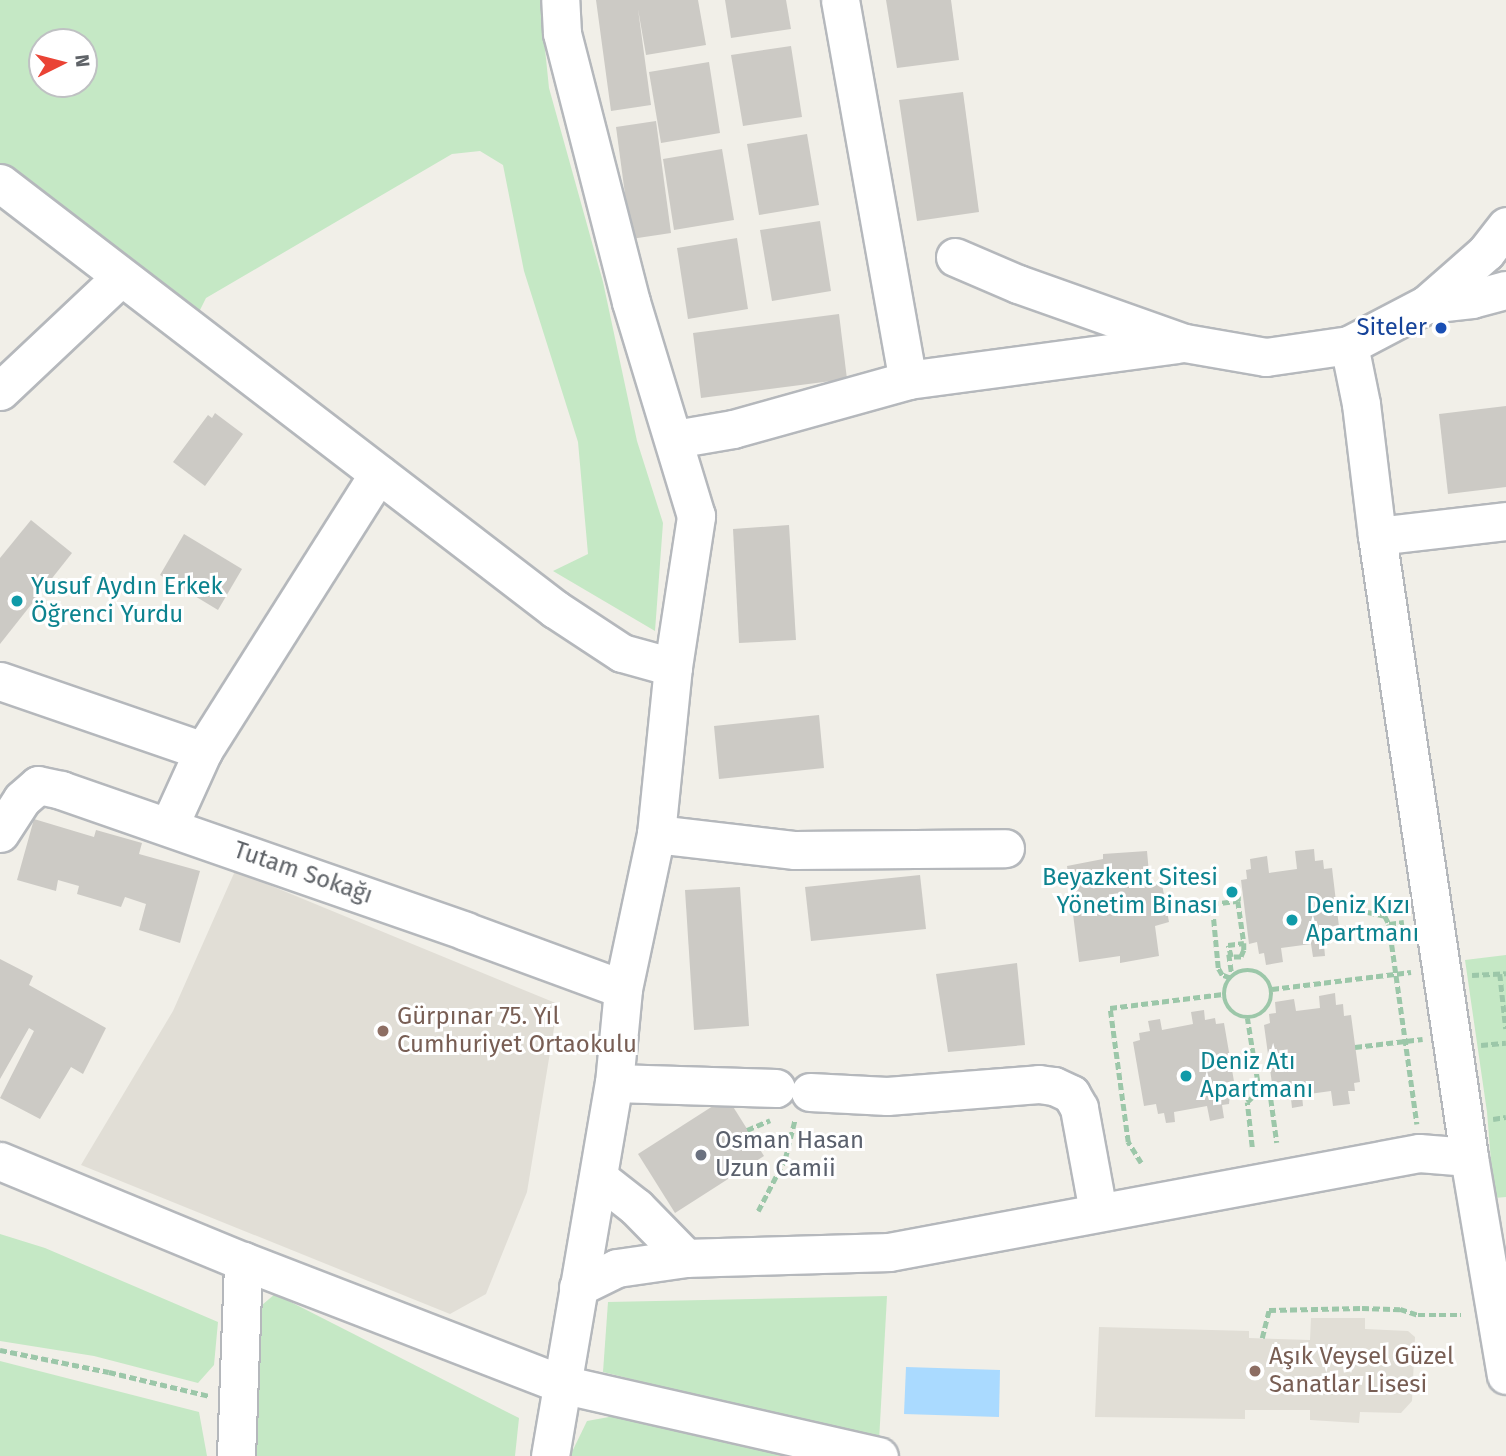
<!DOCTYPE html>
<meta charset="utf-8">
<style>
body{margin:0}
#map{position:relative;width:1506px;height:1456px;overflow:hidden;background:#f1efe8;font-family:"Fira Sans",sans-serif}
div>[style]{position:absolute}
[style*='--x']{left:calc(var(--x)*1px);top:calc(var(--y)*1px);width:calc(var(--w)*1px);rotate:calc(var(--a)*1deg)}
.education>*{inset:0;background:#e1ded6}
.green>*{inset:0;background:#c5e8c5}
.water>*{inset:0;background:#aadaff}
.building>*{inset:0;background:#cccac5}
.path>*{height:4.5px;margin-top:-2.25px;transform-origin:0;background:repeating-linear-gradient(90deg,#9cc7a9 0 7px,transparent 0 10.5px)}
.path>.ring{margin:-2.25px;padding:0;box-sizing:content-box;background:none;border:4.5px solid #9cc7a9;border-radius:50%}
.roads{filter:drop-shadow(2px 0 #b5b8bc) drop-shadow(-2px 0 #b5b8bc) drop-shadow(0 2px #b5b8bc) drop-shadow(0 -2px #b5b8bc)}
.minor>*{height:37px;margin:-18.5px;padding:0 18.5px;transform-origin:18.5px;border-radius:18.5px;background:#fff}
.dots>*{width:19px;height:19px;translate:-50% -50%;box-sizing:border-box;border:4px solid #fff;border-radius:50%}
span{translate:-50% -50%;white-space:nowrap;text-align:center;line-height:1.15;-webkit-text-stroke:6px #fff;paint-order:stroke}
.transit-label{font-size:24px;color:#164399}
.right{translate:-100% -50%;text-align:right}
.culture-label{font-size:24px;color:#0d838f}
.left{translate:0 -50%;text-align:left}
.street-label{font-size:24px;color:#5f6368}
.education-label{font-size:24px;color:#785e54}
.worship-label{font-size:24px;color:#5b616d}
.north{position:absolute;left:28px;top:28px;width:70px;height:70px;box-sizing:border-box;background:#fff;border:2px solid #bfc1c3;border-radius:50%;rotate:84deg;font-size:19px;font-weight:700;line-height:28px;text-align:center;color:#5f6368}
.north::after{content:'';display:block;margin:auto;width:24px;height:32px;background:#ea4335;clip-path:polygon(50% 0,100% 100%,50% 72%,0 100%)}
</style>
<div id="map">
<div class="education">
<div style="clip-path:polygon(235px 871px,558px 1004px,527px 1192px,486px 1294px,450px 1314px,81px 1165px,173px 1011px)"></div>
<div style="clip-path:polygon(1311px 1318px,1365px 1318px,1365px 1329px,1408px 1331px,1415px 1337px,1412px 1401px,1401px 1413px,1360px 1412px,1359px 1423px,1310px 1420px,1310px 1410px,1245px 1410px,1245px 1419px,1095px 1417px,1099px 1327px,1249px 1331px,1249px 1338px,1310px 1340px)"></div>
</div>
<div class="green">
<div style="clip-path:polygon(evenodd,0 0,540px 0,549px 88px,603px 282px,637px 441px,663px 523px,655px 631px,553px 571px,588px 554px,578px 442px,524px 271px,503px 165px,480px 151px,452px 154px,206px 298px,197px 316px,0 167px,0 0,42px 42px,84px 42px,84px 84px,42px 84px,42px 42px)"></div>
<div style="clip-path:polygon(1506px 955px,1506px 1197px,1494px 1198px,1487px 1112px,1465px 960px)"></div>
<div style="clip-path:polygon(0 1234px,45px 1248px,218px 1322px,214px 1365px,198px 1383px,94px 1356px,0 1341px)"></div>
<div style="clip-path:polygon(275px 1294px,519px 1418px,515px 1456px,251px 1456px,254px 1367px,262px 1305px)"></div>
<div style="clip-path:polygon(887px 1296px,879px 1441px,603px 1372px,608px 1302px)"></div>
<div style="clip-path:polygon(0 1361px,199px 1412px,207px 1456px,0 1456px)"></div>
<div style="clip-path:polygon(631px 1413px,818px 1456px,570px 1456px,587px 1421px)"></div>
</div>
<div class="water">
<div style="clip-path:polygon(906px 1367px,1000px 1370px,999px 1417px,904px 1414px)"></div>
</div>
<div class="building">
<div style="clip-path:polygon(596px 0,698px 0,706px 45px,646px 55px,638px 9px,651px 105px,611px 111px)"></div>
<div style="clip-path:polygon(725px 0,786px 0,791px 29px,731px 38px)"></div>
<div style="clip-path:polygon(886px 0,951px 0,959px 60px,897px 68px)"></div>
<div style="clip-path:polygon(791px 46px,802px 117px,743px 126px,731px 55px)"></div>
<div style="clip-path:polygon(709px 62px,720px 133px,661px 143px,649px 72px)"></div>
<div style="clip-path:polygon(963px 92px,979px 212px,917px 221px,899px 100px)"></div>
<div style="clip-path:polygon(656px 121px,671px 233px,631px 239px,616px 127px)"></div>
<div style="clip-path:polygon(807px 134px,819px 205px,759px 215px,747px 144px)"></div>
<div style="clip-path:polygon(722px 149px,734px 220px,674px 230px,663px 159px)"></div>
<div style="clip-path:polygon(820px 221px,831px 291px,772px 301px,760px 230px)"></div>
<div style="clip-path:polygon(737px 238px,748px 309px,688px 319px,677px 248px)"></div>
<div style="clip-path:polygon(839px 314px,847px 379px,701px 398px,693px 333px)"></div>
<div style="clip-path:polygon(1506px 406px,1506px 487px,1448px 494px,1439px 414px)"></div>
<div style="clip-path:polygon(215px 413px,243px 434px,205px 486px,173px 462px,208px 415px,212px 418px)"></div>
<div style="clip-path:polygon(31px 520px,72px 553px,0 644px,0 558px)"></div>
<div style="clip-path:polygon(789px 525px,796px 640px,739px 643px,733px 529px)"></div>
<div style="clip-path:polygon(184px 534px,242px 569px,218px 610px,160px 575px)"></div>
<div style="clip-path:polygon(819px 715px,824px 768px,719px 779px,714px 726px)"></div>
<div style="clip-path:polygon(34px 819px,94px 837px,96px 830px,142px 843px,139px 854px,200px 871px,180px 943px,139px 930px,146px 904px,125px 897px,121px 907px,77px 894px,79px 886px,58px 880px,56px 891px,17px 880px)"></div>
<div style="clip-path:polygon(1314px 849px,1315px 861px,1323px 860px,1324px 869px,1332px 868px,1340px 935px,1329px 936px,1330px 944px,1324px 945px,1325px 956px,1313px 957px,1311px 944px,1281px 948px,1283px 962px,1266px 965px,1264px 953px,1259px 954px,1257px 942px,1249px 944px,1241px 880px,1247px 879px,1246px 870px,1251px 869px,1250px 859px,1267px 856px,1269px 873px,1297px 869px,1295px 851px)"></div>
<div style="clip-path:polygon(1147px 851px,1150px 884px,1162px 884px,1169px 922px,1155px 926px,1159px 956px,1120px 963px,1120px 956px,1079px 962px,1067px 866px,1103px 859px,1103px 854px)"></div>
<div style="clip-path:polygon(920px 875px,926px 929px,811px 941px,805px 887px)"></div>
<div style="clip-path:polygon(1238px 886px,1239px 896px,1226px 897px,1225px 888px)"></div>
<div style="clip-path:polygon(740px 887px,749px 1026px,694px 1030px,685px 890px)"></div>
<div style="clip-path:polygon(0 959px,33px 976px,29px 985px,106px 1028px,83px 1074px,71px 1067px,40px 1119px,0 1098px,34px 1031px,29px 1028px,0 1079px)"></div>
<div style="clip-path:polygon(1017px 963px,1025px 1045px,948px 1052px,936px 974px)"></div>
<div style="clip-path:polygon(1335px 993px,1336px 1005px,1343px 1004px,1344px 1016px,1351px 1015px,1360px 1082px,1354px 1083px,1355px 1091px,1348px 1091px,1350px 1104px,1333px 1106px,1331px 1091px,1302px 1095px,1303px 1106px,1292px 1108px,1291px 1099px,1283px 1100px,1282px 1090px,1273px 1091px,1264px 1025px,1270px 1023px,1269px 1014px,1276px 1013px,1275px 1002px,1294px 999px,1296px 1011px,1320px 1008px,1319px 996px)"></div>
<div style="clip-path:polygon(1204px 1010px,1205px 1020px,1215px 1018px,1216px 1024px,1224px 1023px,1236px 1093px,1230px 1094px,1229px 1104px,1222px 1105px,1224px 1118px,1210px 1121px,1207px 1106px,1174px 1112px,1175px 1122px,1166px 1123px,1164px 1113px,1158px 1114px,1156px 1104px,1144px 1106px,1133px 1042px,1140px 1040px,1139px 1033px,1150px 1031px,1148px 1021px,1160px 1019px,1162px 1030px,1193px 1024px,1191px 1012px)"></div>
<div style="clip-path:polygon(727px 1097px,764px 1156px,675px 1213px,638px 1154px)"></div>
</div>
<div class="path">
<div style="--x:1238;--y:901;--w:42;--a:81.9"></div>
<div style="--x:1244;--y:943;--w:7;--a:90"></div>
<div style="--x:1244;--y:950;--w:8;--a:113"></div>
<div style="--x:1241;--y:957;--w:10;--a:180"></div>
<div style="--x:1231;--y:957;--w:12;--a:-104"></div>
<div style="--x:1228;--y:945;--w:16;--a:-7"></div>
<div style="--x:1337;--y:905;--w:49;--a:12.9"></div>
<div style="--x:1385;--y:916;--w:9;--a:63"></div>
<div style="--x:1389;--y:924;--w:15;--a:-8"></div>
<div style="--x:1389;--y:924;--w:202;--a:82"></div>
<div style="--x:1229;--y:954;--w:22;--a:82"></div>
<div class="ring" style="left:1224px;top:970px;width:43.5px;height:43.5px"></div>
<div style="--x:1500;--y:974;--w:55;--a:83.8"></div>
<div style="--x:1472;--y:975;--w:34;--a:-3"></div>
<div style="--x:1230;--y:978;--w:9;--a:-159"></div>
<div style="--x:1222;--y:975;--w:8;--a:-120"></div>
<div style="--x:1218;--y:968;--w:64;--a:-95.4"></div>
<div style="--x:1212;--y:904;--w:26;--a:-7"></div>
<div style="--x:1238;--y:901;--w:5;--a:-90"></div>
<div style="--x:1272;--y:989;--w:140;--a:-7"></div>
<div style="--x:1481;--y:1045;--w:25;--a:-5"></div>
<div style="--x:1355;--y:1047;--w:68;--a:-6.7"></div>
<div style="--x:1230;--y:1059;--w:23;--a:-10"></div>
<div style="--x:1253;--y:1055;--w:37;--a:-99"></div>
<div style="--x:1259;--y:1091;--w:7;--a:16"></div>
<div style="--x:1266;--y:1093;--w:8;--a:50"></div>
<div style="--x:1271;--y:1099;--w:44;--a:82.2"></div>
<div style="--x:1493;--y:1119;--w:13;--a:-9"></div>
<div style="--x:747;--y:1130;--w:25;--a:-23"></div>
<div style="--x:1252;--y:1147;--w:45;--a:-96.3"></div>
<div style="--x:1247;--y:1102;--w:16;--a:-43"></div>
<div style="--x:1259;--y:1091;--w:36;--a:-99"></div>
<div style="--x:1141;--y:1163;--w:25;--a:-122"></div>
<div style="--x:1128;--y:1142;--w:135;--a:-97.7"></div>
<div style="--x:1110;--y:1008;--w:114;--a:-7.1"></div>
<div style="--x:758;--y:1211;--w:59;--a:-62.6"></div>
<div style="--x:785;--y:1159;--w:41;--a:-76"></div>
<div style="--x:1262;--y:1338;--w:29;--a:-76"></div>
<div style="--x:1269;--y:1310;--w:93;--a:-1.2"></div>
<div style="--x:1362;--y:1308;--w:38;--a:2"></div>
<div style="--x:1400;--y:1309;--w:19;--a:18"></div>
<div style="--x:1418;--y:1315;--w:43;--a:0"></div>
<div style="--x:0;--y:1350;--w:111;--a:11.4"></div>
<div style="--x:109;--y:1372;--w:104;--a:13.4"></div>
</div>
<div class="roads">
<div class="minor">
<div style="--x:840;--y:0;--w:386;--a:79.9"></div>
<div style="--x:0;--y:183;--w:700;--a:37.51"></div>
<div style="--x:555;--y:609;--w:80;--a:33.3"></div>
<div style="--x:622;--y:653;--w:53;--a:15.4"></div>
<div style="--x:955;--y:257;--w:69;--a:23.2"></div>
<div style="--x:1018;--y:284;--w:177;--a:19.5"></div>
<div style="--x:1185;--y:343;--w:82;--a:9.8"></div>
<div style="--x:1266;--y:357;--w:84;--a:-8.2"></div>
<div style="--x:1349;--y:345;--w:88;--a:-27.7"></div>
<div style="--x:1427;--y:304;--w:79;--a:-41.4"></div>
<div style="--x:1486;--y:252;--w:33;--a:-52"></div>
<div style="--x:1427;--y:304;--w:45;--a:-6.3"></div>
<div style="--x:1472;--y:299;--w:35;--a:-15"></div>
<div style="--x:1349;--y:345;--w:60;--a:78.5"></div>
<div style="--x:1361;--y:404;--w:133;--a:83.1"></div>
<div style="--x:1377;--y:536;--w:628;--a:81.57"></div>
<div style="--x:1469;--y:1157;--w:221;--a:80.4"></div>
<div style="--x:0;--y:391;--w:166;--a:-43.3"></div>
<div style="--x:675;--y:439;--w:59;--a:-9.8"></div>
<div style="--x:733;--y:429;--w:182;--a:-15.6"></div>
<div style="--x:908;--y:380;--w:271;--a:-7.6"></div>
<div style="--x:1377;--y:536;--w:130;--a:-6.6"></div>
<div style="--x:0;--y:681;--w:215;--a:19"></div>
<div style="--x:169;--y:826;--w:82;--a:-65.6"></div>
<div style="--x:203;--y:751;--w:328;--a:-57.7"></div>
<div style="--x:0;--y:833;--w:40;--a:-57.1"></div>
<div style="--x:22;--y:799;--w:21;--a:-41"></div>
<div style="--x:38;--y:785;--w:24;--a:12"></div>
<div style="--x:61;--y:790;--w:428;--a:19.2"></div>
<div style="--x:465;--y:931;--w:168;--a:20.2"></div>
<div style="--x:656;--y:834;--w:140;--a:6.6"></div>
<div style="--x:795;--y:850;--w:210;--a:-0.5"></div>
<div style="--x:614;--y:1083;--w:162;--a:1.8"></div>
<div style="--x:810;--y:1092;--w:77;--a:3"></div>
<div style="--x:887;--y:1096;--w:152;--a:-4.5"></div>
<div style="--x:1039;--y:1084;--w:15;--a:8"></div>
<div style="--x:1054;--y:1086;--w:19;--a:25"></div>
<div style="--x:1071;--y:1094;--w:16;--a:60"></div>
<div style="--x:1079;--y:1108;--w:106;--a:79.6"></div>
<div style="--x:0;--y:1161;--w:263;--a:22.4"></div>
<div style="--x:243;--y:1261;--w:341;--a:21.1"></div>
<div style="--x:561;--y:1384;--w:326;--a:12.8"></div>
<div style="--x:599;--y:1178;--w:47;--a:38.1"></div>
<div style="--x:636;--y:1207;--w:71;--a:45.6"></div>
<div style="--x:578;--y:1287;--w:43;--a:-26"></div>
<div style="--x:617;--y:1268;--w:70;--a:-8.2"></div>
<div style="--x:686;--y:1258;--w:203;--a:-1.7"></div>
<div style="--x:889;--y:1252;--w:539;--a:-10.58"></div>
<div style="--x:1419;--y:1153;--w:50;--a:4.6"></div>
<div style="--x:236;--y:1456;--w:195;--a:-87.9"></div>
<div style="--x:550;--y:1456;--w:378;--a:-80.3"></div>
<div style="--x:614;--y:1083;--w:94;--a:-84.5"></div>
<div style="--x:623;--y:989;--w:158;--a:-78"></div>
<div style="--x:656;--y:834;--w:168;--a:-84.2"></div>
<div style="--x:673;--y:667;--w:153;--a:-81.3"></div>
<div style="--x:696;--y:516;--w:224;--a:-106.9"></div>
<div style="--x:631;--y:302;--w:278;--a:-104.4"></div>
<div style="--x:562;--y:33;--w:33;--a:-93"></div>
</div>
</div>
<div class="dots">
<div style="left:1441px;top:328px;background:#1a4fb4"></div>
<div style="left:17px;top:601px;background:#0f9aa8"></div>
<div style="left:1232px;top:892px;background:#0f9aa8"></div>
<div style="left:1292px;top:920px;background:#0f9aa8"></div>
<div style="left:383px;top:1031px;background:#8d6e63"></div>
<div style="left:1186px;top:1076px;background:#0f9aa8"></div>
<div style="left:701px;top:1155px;background:#6b7280"></div>
<div style="left:1255px;top:1371px;background:#8d6e63"></div>
</div>
<div class="transit-label">
<span class="right" style="left:1427px;top:328px">Siteler</span>
</div>
<div class="culture-label">
<span class="left" style="left:31px;top:601px">Yusuf Aydın Erkek<br>Öğrenci Yurdu</span>
<span class="right" style="left:1218px;top:892px">Beyazkent Sitesi<br>Yönetim Binası</span>
<span class="left" style="left:1306px;top:920px">Deniz Kızı<br>Apartmanı</span>
<span class="left" style="left:1200px;top:1076px">Deniz Atı<br>Apartmanı</span>
</div>
<div class="street-label">
<span style="left:303px;top:873px;rotate:19deg">Tutam Sokağı</span>
</div>
<div class="education-label">
<span class="left" style="left:397px;top:1031px">Gürpınar 75. Yıl<br>Cumhuriyet Ortaokulu</span>
<span class="left" style="left:1269px;top:1371px">Aşık Veysel Güzel<br>Sanatlar Lisesi</span>
</div>
<div class="worship-label">
<span class="left" style="left:715px;top:1155px">Osman Hasan<br>Uzun Camii</span>
</div>
<div class="north">N</div>
</div>
